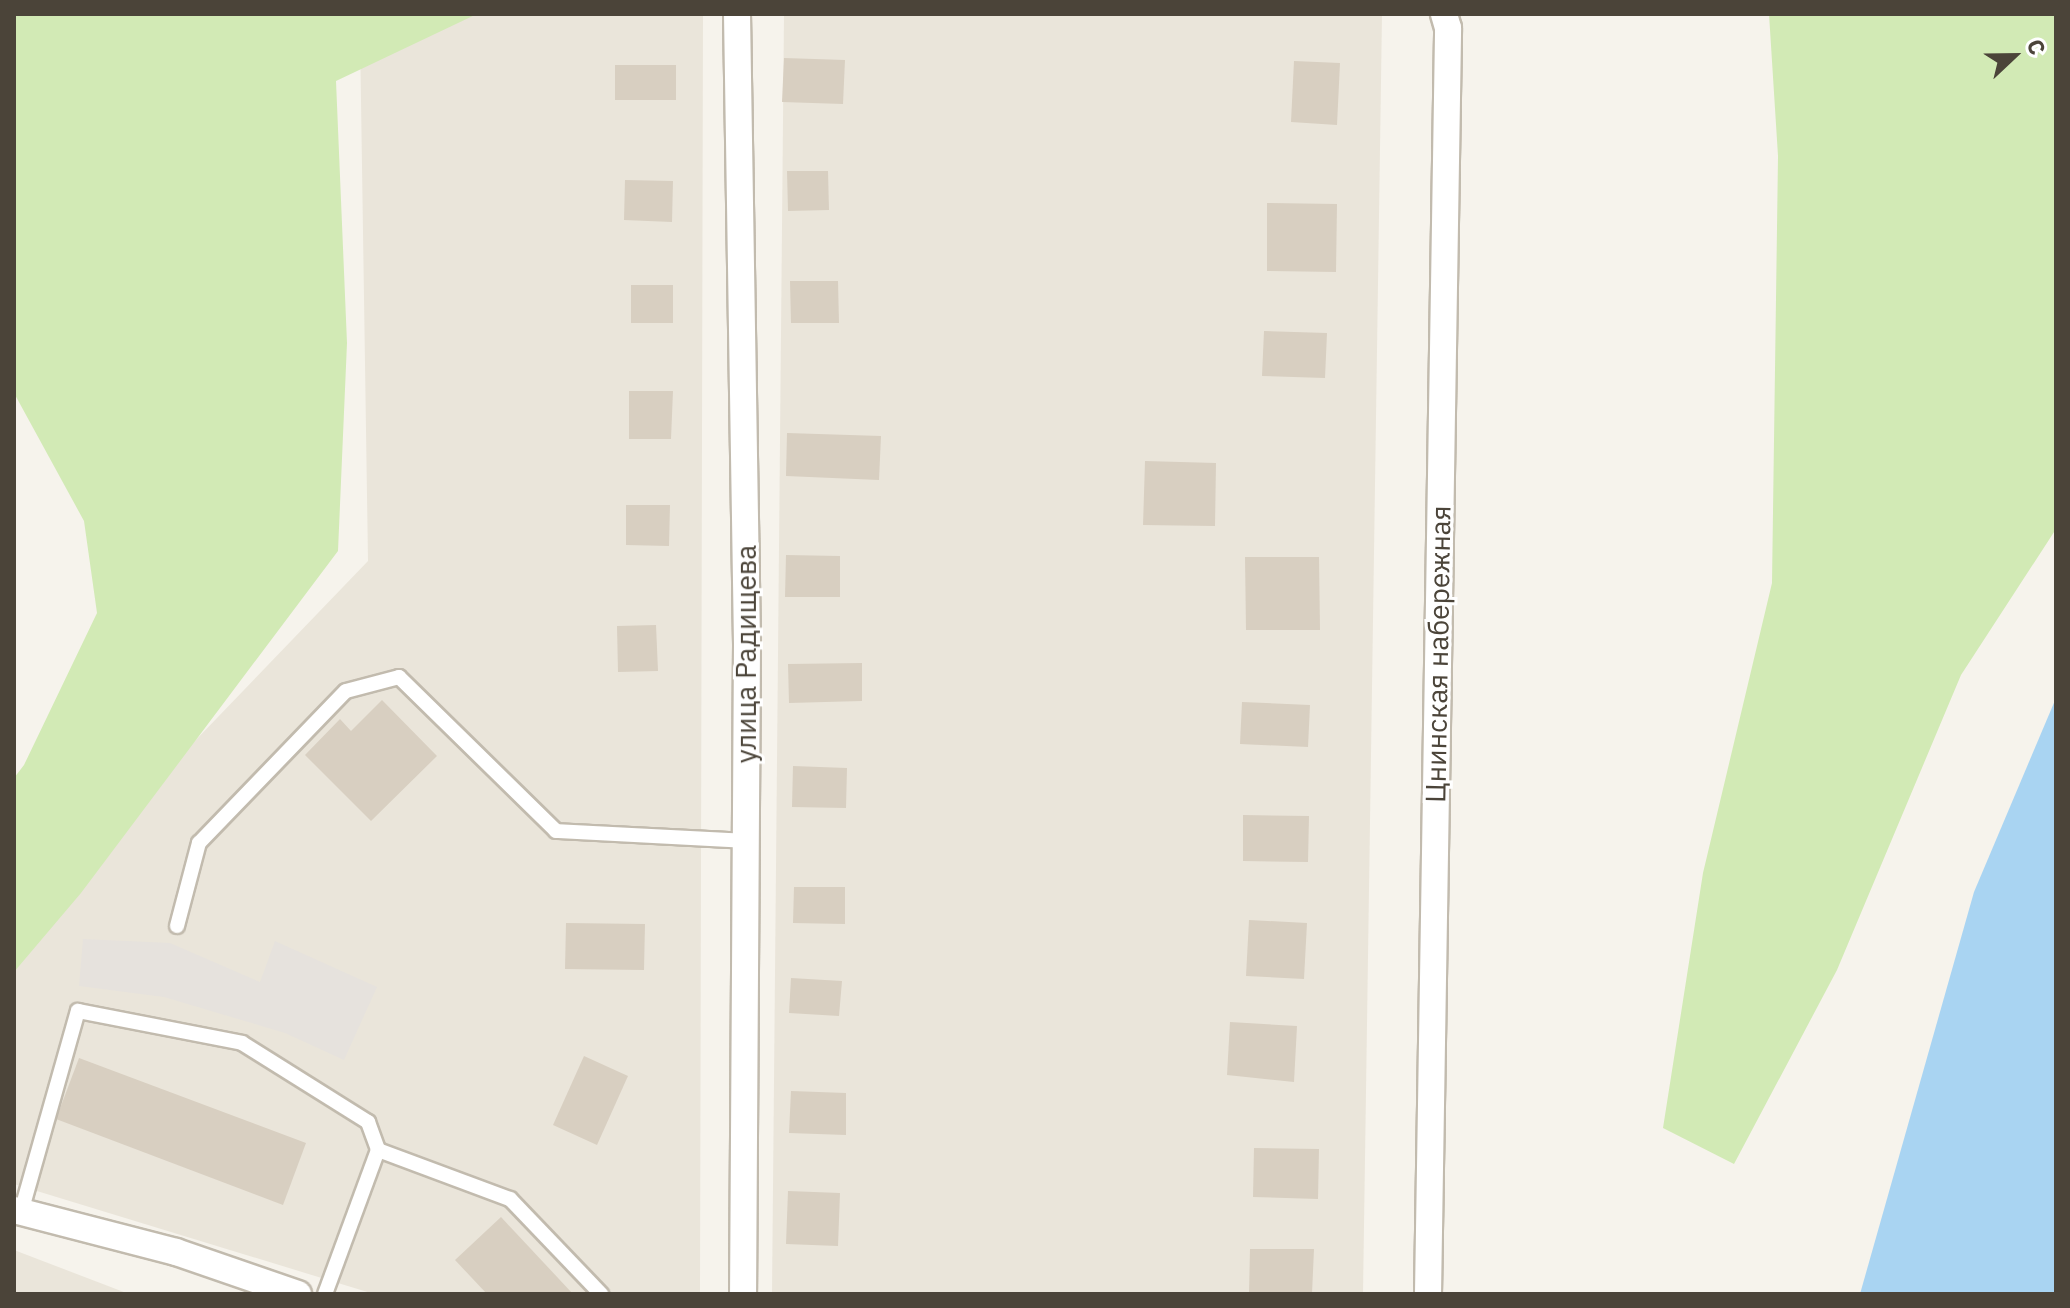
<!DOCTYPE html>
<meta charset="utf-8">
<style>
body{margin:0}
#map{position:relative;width:2070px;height:1308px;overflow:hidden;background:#f6f3ec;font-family:"IBM Plex Sans",sans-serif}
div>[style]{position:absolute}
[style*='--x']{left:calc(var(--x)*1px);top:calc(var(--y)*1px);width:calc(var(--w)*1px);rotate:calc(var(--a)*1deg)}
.residential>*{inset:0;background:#eae5da}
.industrial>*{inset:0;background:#e6e2dd}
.green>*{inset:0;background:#d2eab5}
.water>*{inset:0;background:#a9d4f2}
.building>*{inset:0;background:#d8cfc1}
.roads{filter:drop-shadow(2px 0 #c2bbae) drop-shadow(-2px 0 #c2bbae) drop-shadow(0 2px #c2bbae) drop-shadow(0 -2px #c2bbae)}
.lane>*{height:14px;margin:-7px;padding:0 7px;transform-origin:7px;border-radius:7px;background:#fff}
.street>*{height:26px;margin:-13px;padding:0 13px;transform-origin:13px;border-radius:13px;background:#fff}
span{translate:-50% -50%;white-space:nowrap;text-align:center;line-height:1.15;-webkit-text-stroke:6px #fff;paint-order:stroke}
.street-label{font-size:28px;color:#4b4439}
.frame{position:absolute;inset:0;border:16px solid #4b4439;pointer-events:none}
.north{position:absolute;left:1974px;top:16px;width:80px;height:80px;-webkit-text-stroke:6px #fff;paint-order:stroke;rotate:68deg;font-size:22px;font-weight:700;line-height:32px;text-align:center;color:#4b4439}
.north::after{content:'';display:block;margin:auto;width:28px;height:36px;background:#4b4439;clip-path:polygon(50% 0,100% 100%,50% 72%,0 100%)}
</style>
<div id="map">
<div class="residential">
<div style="clip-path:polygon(169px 14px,703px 14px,700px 1294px,374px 1294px,14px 1184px,14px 929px,368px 561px,360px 34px)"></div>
<div style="clip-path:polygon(784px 14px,1382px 14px,1363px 1294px,772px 1294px)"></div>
<div style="clip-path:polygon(14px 1250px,129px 1294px,14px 1294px)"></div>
</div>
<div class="industrial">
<div style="clip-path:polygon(83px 939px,170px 943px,260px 982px,275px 941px,377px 987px,344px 1060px,285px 1033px,164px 997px,79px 986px)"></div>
</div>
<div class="green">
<div style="clip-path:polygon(14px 14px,477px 14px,336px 81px,347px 343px,338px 551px,81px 893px,14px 972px,14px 778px,24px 765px,97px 613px,84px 521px,14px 393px)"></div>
<div style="clip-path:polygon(1769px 14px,2056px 14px,2056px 529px,1961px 675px,1837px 970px,1734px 1164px,1663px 1128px,1703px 873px,1772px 583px,1778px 156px)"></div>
</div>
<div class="water">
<div style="clip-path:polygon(2056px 698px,2056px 1294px,1860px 1294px,1974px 892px)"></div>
</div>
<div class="building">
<div style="clip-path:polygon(784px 58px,845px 60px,843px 104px,782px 102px)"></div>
<div style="clip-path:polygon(1294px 61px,1340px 63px,1337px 125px,1291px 122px)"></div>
<div style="clip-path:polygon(615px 65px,676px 65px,676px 100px,615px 100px)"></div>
<div style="clip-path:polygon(787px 171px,828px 171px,829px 210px,788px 211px)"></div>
<div style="clip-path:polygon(625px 180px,673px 181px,672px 222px,624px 220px)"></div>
<div style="clip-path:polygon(1267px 203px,1337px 204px,1336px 272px,1267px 271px)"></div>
<div style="clip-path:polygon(790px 281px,838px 281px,839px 323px,791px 323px)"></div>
<div style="clip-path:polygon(631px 285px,673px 285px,673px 323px,631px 323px)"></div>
<div style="clip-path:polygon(1264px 331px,1327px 333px,1325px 378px,1262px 376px)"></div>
<div style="clip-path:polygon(629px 391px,673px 391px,671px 439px,629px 439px)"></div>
<div style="clip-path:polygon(787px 433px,881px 436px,879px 480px,786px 476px)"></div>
<div style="clip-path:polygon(1145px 461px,1216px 463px,1215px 526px,1143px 525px)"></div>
<div style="clip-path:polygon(626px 505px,670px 505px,669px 546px,626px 545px)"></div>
<div style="clip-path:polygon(786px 555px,840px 556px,840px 597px,785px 597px)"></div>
<div style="clip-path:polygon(1245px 557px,1319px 557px,1320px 630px,1246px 630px)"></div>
<div style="clip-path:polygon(656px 625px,658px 671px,618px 672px,617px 626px)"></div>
<div style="clip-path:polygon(862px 663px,862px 701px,789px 703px,788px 664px)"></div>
<div style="clip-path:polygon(382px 700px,437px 756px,371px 821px,305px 755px,340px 719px,351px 731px)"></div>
<div style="clip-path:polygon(1242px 702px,1310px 705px,1308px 747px,1240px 744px)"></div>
<div style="clip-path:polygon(793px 766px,847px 768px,846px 808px,792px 807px)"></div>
<div style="clip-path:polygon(1243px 815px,1309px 816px,1308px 862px,1243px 861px)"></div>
<div style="clip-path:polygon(794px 887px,845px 887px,845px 924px,793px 923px)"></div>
<div style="clip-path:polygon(1249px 920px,1307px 923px,1304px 979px,1246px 976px)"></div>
<div style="clip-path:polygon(566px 923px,645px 924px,644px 970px,565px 969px)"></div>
<div style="clip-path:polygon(791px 978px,842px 981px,839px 1016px,789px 1013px)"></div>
<div style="clip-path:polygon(1230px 1022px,1297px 1026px,1294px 1082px,1227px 1075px)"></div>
<div style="clip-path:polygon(584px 1056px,628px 1076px,597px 1145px,553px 1125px)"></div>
<div style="clip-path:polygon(79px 1058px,306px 1143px,283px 1205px,56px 1119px)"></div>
<div style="clip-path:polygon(791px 1091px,846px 1093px,846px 1135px,789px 1133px)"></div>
<div style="clip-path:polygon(1254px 1148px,1319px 1149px,1318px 1199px,1253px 1197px)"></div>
<div style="clip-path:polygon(788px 1191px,840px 1193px,838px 1246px,786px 1244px)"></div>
<div style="clip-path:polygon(501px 1217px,573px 1294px,487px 1294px,455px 1260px)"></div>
<div style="clip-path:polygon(1250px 1249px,1314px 1249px,1312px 1294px,1249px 1294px)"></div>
</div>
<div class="roads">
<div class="lane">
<div style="--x:177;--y:926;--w:86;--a:-75.2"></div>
<div style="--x:199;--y:843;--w:211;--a:-46"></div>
<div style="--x:346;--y:691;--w:55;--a:-14.8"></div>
<div style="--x:399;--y:677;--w:220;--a:44.4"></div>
<div style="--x:556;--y:831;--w:190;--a:3"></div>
<div style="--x:378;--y:1150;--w:141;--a:20.4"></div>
<div style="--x:510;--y:1199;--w:132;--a:46.2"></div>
<div style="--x:21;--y:1212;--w:209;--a:-74.2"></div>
<div style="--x:78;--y:1011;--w:167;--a:11"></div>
<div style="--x:242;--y:1043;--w:149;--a:32.1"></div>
<div style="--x:368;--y:1122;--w:30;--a:70"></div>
<div style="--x:378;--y:1150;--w:153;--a:110.2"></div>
</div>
<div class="street">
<div style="--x:737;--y:14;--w:631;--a:89.09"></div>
<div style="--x:747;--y:645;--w:649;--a:90.35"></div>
<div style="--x:14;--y:1210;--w:167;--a:14.5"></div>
<div style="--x:176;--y:1252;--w:129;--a:19"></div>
<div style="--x:1428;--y:1294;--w:1266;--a:-89.09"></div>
<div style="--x:1448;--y:28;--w:15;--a:-106"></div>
</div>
</div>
<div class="street-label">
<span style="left:746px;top:654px;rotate:-90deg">улица Радищева</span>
<span style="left:1438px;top:654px;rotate:-89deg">Цнинская набережная</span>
</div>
<div class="frame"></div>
<div class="north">С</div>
</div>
